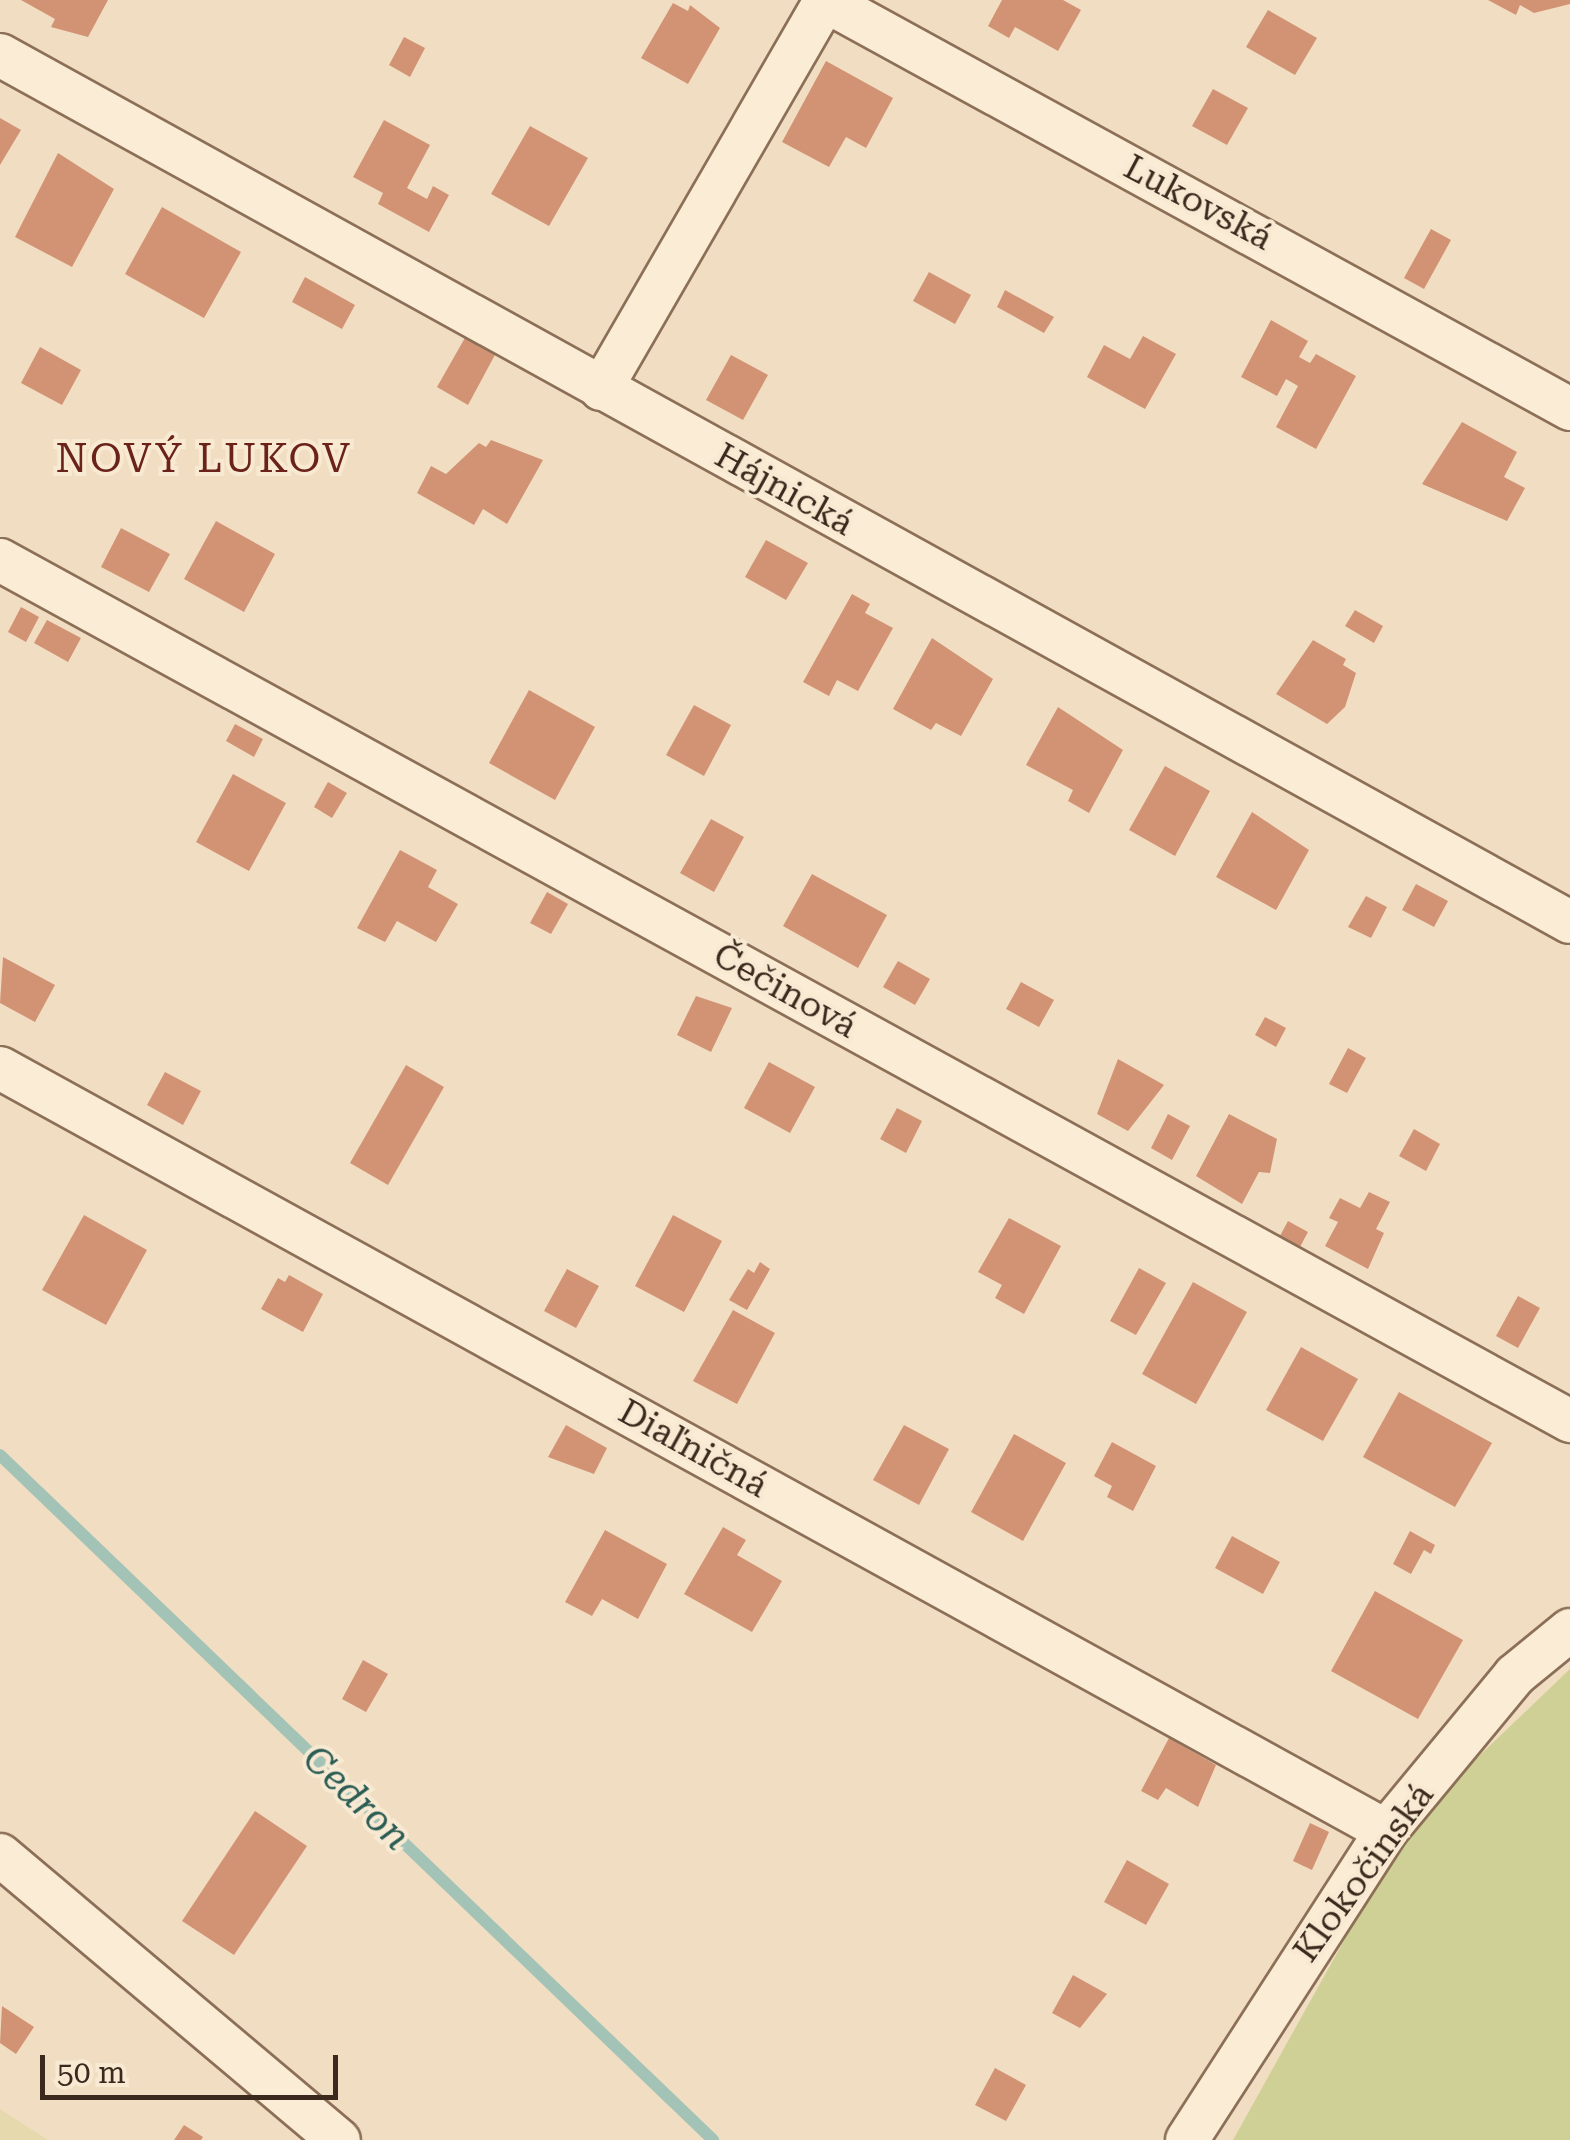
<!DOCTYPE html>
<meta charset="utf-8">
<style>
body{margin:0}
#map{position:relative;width:1570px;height:2140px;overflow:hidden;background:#f1dec2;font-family:"Roboto Serif",serif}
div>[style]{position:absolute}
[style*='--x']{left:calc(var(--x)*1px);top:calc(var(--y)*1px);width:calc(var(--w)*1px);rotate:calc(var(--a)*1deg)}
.farmland>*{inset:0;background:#e7d9ae}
.green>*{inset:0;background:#cfd095}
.stream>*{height:12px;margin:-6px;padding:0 6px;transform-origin:6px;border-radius:6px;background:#a4c3b7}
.building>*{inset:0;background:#d29375}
.roads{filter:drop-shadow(2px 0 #8c6f57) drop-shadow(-2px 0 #8c6f57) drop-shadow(0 2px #8c6f57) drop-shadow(0 -2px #8c6f57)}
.minor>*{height:42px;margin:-21px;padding:0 21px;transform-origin:21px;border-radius:21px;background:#fbecd6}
span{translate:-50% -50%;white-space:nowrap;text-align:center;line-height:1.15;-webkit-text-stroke:8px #f8e9d2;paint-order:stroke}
.street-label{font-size:35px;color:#3b291d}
.water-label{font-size:38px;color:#2b5c54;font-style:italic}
.quarter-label{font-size:40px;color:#6b2219;letter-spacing:2.5px}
.scale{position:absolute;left:40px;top:2055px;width:298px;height:45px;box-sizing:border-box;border:5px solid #3b291d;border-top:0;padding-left:12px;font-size:30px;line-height:35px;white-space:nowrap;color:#3b291d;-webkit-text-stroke:8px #f8e9d2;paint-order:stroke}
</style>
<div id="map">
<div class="farmland">
<div style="clip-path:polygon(0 2109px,48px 2140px,0 2140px)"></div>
</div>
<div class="green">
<div style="clip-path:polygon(1570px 1669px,1570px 2140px,1233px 2140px,1410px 1822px)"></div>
</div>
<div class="stream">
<div style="--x:0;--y:1455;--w:989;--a:43.85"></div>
</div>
<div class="building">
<div style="clip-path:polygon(21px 0,108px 0,88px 37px,51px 27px,55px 19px)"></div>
<div style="clip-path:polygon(1002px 0,1063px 0,1081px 10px,1058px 51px,1015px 27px,1009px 38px,988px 26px)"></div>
<div style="clip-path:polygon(1488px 0,1570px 0,1570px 4px,1534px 13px,1520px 5px,1516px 15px)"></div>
<div style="clip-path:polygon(673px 3px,688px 11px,690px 5px,720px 28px,688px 84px,641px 58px)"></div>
<div style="clip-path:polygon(1268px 10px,1317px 38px,1295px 75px,1246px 47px)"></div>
<div style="clip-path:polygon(404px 37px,425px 48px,410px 77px,389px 65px)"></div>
<div style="clip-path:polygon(826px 61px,893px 98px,866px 148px,846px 137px,829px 167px,782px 142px)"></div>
<div style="clip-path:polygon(1213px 89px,1248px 108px,1227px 145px,1192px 126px)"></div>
<div style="clip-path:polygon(0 118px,21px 130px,0 165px)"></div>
<div style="clip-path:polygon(384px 120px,430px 145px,407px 188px,427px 199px,433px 186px,449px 195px,429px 232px,378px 204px,383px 193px,353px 177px)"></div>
<div style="clip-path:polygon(530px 126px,588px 158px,549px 226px,491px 194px)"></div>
<div style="clip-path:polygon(58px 153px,114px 189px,72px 267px,15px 237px)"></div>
<div style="clip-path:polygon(162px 207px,241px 252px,204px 318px,125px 274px)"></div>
<div style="clip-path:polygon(1431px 229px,1451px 240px,1424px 289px,1404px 278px)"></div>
<div style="clip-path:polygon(929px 272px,971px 295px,955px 324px,913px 301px)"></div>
<div style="clip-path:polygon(305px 277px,355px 305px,342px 329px,292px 302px)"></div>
<div style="clip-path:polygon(1005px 290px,1054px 317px,1044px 333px,997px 307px)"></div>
<div style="clip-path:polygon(1271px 320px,1308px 341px,1299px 357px,1310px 363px,1316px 354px,1356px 376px,1316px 449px,1276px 427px,1298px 386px,1286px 379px,1277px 396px,1241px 377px)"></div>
<div style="clip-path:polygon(466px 336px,496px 353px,468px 405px,437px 387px)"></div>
<div style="clip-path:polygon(1143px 336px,1176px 354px,1145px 409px,1087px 377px,1104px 345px,1130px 359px)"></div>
<div style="clip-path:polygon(40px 347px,81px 370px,62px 405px,21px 383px)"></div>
<div style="clip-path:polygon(731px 355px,768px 375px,743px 420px,706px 400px)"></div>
<div style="clip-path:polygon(1462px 422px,1517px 452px,1504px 477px,1525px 488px,1507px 521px,1422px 484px)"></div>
<div style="clip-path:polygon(491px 440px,543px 460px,507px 524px,483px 509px,474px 525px,417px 493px,431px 466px,446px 474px,479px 443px,486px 447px)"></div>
<div style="clip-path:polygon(216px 521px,275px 554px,244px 612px,184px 579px)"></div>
<div style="clip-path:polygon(121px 528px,170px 554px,149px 592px,101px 567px)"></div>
<div style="clip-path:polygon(766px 540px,808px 563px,786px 600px,745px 577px)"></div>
<div style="clip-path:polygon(852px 594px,870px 604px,865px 613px,893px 628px,858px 691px,837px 680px,829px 696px,803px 682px)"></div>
<div style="clip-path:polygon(21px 607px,39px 617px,26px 642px,8px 632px)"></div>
<div style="clip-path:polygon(1355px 610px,1383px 626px,1374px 643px,1345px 626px)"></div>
<div style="clip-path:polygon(47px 620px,81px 638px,68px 662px,34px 643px)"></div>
<div style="clip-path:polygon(932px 638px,993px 679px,961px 736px,936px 723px,931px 730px,893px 709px)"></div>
<div style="clip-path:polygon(1313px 640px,1346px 659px,1343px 665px,1356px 673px,1345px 707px,1327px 724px,1276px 694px)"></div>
<div style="clip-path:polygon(529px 690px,595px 727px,555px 800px,489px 763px)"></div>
<div style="clip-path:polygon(694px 705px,731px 725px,704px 776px,666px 755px)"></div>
<div style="clip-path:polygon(1058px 707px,1123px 750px,1089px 813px,1068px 801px,1073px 790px,1026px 765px)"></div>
<div style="clip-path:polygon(235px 724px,263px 739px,254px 757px,226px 741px)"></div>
<div style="clip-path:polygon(1165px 766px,1210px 791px,1175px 856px,1129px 830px)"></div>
<div style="clip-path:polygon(233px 774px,286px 803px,249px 871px,196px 842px)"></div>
<div style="clip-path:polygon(328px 782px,347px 793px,332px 818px,314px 807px)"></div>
<div style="clip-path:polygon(1252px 812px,1309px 850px,1276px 910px,1216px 877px)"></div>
<div style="clip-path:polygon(711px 819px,744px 837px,714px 892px,680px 873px)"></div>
<div style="clip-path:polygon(400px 850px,437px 870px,428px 887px,458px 904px,436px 942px,397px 921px,385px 942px,357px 928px)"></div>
<div style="clip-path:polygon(812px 874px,887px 915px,858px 968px,783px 926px)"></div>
<div style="clip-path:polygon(1416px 884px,1448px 901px,1434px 927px,1402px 910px)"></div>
<div style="clip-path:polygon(547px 892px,568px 904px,551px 934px,530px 923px)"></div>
<div style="clip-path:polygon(1366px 896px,1387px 907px,1371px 938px,1348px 927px)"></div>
<div style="clip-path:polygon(3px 957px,55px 985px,35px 1022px,0 1003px)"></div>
<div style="clip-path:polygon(898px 961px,930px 979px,915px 1005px,883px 987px)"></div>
<div style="clip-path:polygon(1021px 982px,1054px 1000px,1039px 1027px,1006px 1009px)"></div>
<div style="clip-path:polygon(696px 996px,732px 1008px,711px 1052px,677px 1035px)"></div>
<div style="clip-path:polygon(1265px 1017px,1286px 1028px,1276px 1047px,1255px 1035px)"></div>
<div style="clip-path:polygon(1348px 1048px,1366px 1058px,1347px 1093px,1329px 1084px)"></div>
<div style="clip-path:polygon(1118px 1059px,1164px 1085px,1128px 1131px,1097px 1114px)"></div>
<div style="clip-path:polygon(769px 1062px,815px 1087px,790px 1133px,744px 1108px)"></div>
<div style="clip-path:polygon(406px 1065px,444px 1087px,388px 1185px,350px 1163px)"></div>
<div style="clip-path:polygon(165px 1072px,201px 1091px,183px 1125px,147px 1105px)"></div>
<div style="clip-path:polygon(897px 1108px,922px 1121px,906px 1153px,880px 1139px)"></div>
<div style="clip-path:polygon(1168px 1114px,1190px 1126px,1172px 1160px,1151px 1148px)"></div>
<div style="clip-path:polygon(1229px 1114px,1277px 1139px,1270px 1173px,1259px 1172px,1242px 1204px,1196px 1176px)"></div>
<div style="clip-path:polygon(1414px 1129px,1440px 1144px,1426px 1171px,1399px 1156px)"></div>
<div style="clip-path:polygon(1369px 1192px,1390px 1202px,1376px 1229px,1384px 1233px,1368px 1269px,1325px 1246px,1338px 1222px,1329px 1218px,1340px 1198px,1360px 1208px)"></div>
<div style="clip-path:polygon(84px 1215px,147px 1250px,106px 1325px,42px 1290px)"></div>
<div style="clip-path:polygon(673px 1215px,722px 1241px,684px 1312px,635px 1286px)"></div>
<div style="clip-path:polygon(1009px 1218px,1061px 1246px,1024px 1314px,995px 1298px,1002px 1285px,978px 1272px)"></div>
<div style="clip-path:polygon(1288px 1221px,1308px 1232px,1293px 1260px,1273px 1249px)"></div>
<div style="clip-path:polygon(760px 1262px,770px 1269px,747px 1310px,729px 1300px,748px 1269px,754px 1273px)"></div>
<div style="clip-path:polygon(1139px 1268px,1166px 1283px,1136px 1335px,1110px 1321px)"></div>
<div style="clip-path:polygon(567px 1269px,599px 1286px,576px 1328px,544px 1311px)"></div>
<div style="clip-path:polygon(289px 1275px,323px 1294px,303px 1332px,261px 1309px,278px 1278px,285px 1282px)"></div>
<div style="clip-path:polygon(1193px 1282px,1247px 1312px,1196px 1404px,1142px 1374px)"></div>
<div style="clip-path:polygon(1518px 1296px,1540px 1308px,1518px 1348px,1496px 1336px)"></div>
<div style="clip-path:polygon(733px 1310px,775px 1333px,737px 1404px,693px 1381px)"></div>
<div style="clip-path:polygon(1301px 1347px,1358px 1379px,1323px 1441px,1266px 1410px)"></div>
<div style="clip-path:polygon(1399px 1392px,1492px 1443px,1455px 1507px,1363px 1457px)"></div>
<div style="clip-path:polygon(566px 1425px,607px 1448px,594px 1474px,548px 1457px)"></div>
<div style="clip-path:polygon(904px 1425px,949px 1449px,919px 1505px,873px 1480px)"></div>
<div style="clip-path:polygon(1014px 1434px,1066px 1463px,1023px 1541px,971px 1512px)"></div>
<div style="clip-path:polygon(1112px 1442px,1156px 1466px,1133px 1511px,1107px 1497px,1112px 1486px,1094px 1476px)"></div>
<div style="clip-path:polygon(723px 1527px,746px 1540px,737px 1555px,782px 1581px,752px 1632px,684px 1594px)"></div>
<div style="clip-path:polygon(605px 1530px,667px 1564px,638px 1619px,602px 1599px,592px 1616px,565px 1602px)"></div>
<div style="clip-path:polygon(1410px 1531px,1435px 1545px,1431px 1554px,1424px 1550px,1411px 1574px,1393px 1564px)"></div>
<div style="clip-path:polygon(1232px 1536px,1280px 1562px,1263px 1594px,1215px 1568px)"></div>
<div style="clip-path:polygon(1375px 1591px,1463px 1640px,1418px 1719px,1331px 1671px)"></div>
<div style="clip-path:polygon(363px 1660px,388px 1674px,366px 1712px,342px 1699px)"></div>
<div style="clip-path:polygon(1169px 1738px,1216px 1765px,1198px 1807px,1166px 1788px,1158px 1800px,1141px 1791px)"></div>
<div style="clip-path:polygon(255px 1811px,307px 1846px,234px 1955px,182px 1921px)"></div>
<div style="clip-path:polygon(1310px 1823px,1329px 1832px,1312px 1870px,1293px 1861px)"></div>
<div style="clip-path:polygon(1127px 1860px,1169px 1884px,1146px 1925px,1104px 1902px)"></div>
<div style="clip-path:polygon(1073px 1975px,1107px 1994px,1080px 2028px,1052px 2013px)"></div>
<div style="clip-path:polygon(2px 2006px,34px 2027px,16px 2054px,0 2043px)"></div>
<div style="clip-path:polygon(995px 2068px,1026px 2085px,1006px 2121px,975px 2105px)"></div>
<div style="clip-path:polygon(184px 2125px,203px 2137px,201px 2140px,174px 2140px)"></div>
</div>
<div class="roads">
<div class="minor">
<div style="--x:824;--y:0;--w:851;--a:28.73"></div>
<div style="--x:0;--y:55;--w:1793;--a:28.91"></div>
<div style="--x:601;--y:389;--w:448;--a:-60"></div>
<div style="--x:0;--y:560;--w:1791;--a:28.74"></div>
<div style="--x:0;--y:1068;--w:1582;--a:28.83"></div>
<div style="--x:0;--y:1855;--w:443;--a:40.1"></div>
<div style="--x:1187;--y:2140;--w:368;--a:-57.2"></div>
<div style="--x:1386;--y:1831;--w:202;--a:-50.4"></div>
<div style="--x:1515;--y:1675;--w:71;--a:-39.3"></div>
</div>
</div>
<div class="street-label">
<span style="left:1198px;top:203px;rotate:28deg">Lukovská</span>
<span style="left:784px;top:490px;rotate:29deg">Hájnická</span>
<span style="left:785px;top:991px;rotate:29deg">Čečinová</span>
<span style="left:693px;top:1449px;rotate:29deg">Diaľničná</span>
<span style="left:1364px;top:1873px;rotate:-54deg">Klokočinská</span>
</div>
<div class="water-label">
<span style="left:356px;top:1798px;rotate:44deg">Cedron</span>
</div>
<div class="quarter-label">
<span style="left:204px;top:459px">NOVÝ LUKOV</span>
</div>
<div class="scale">50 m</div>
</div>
